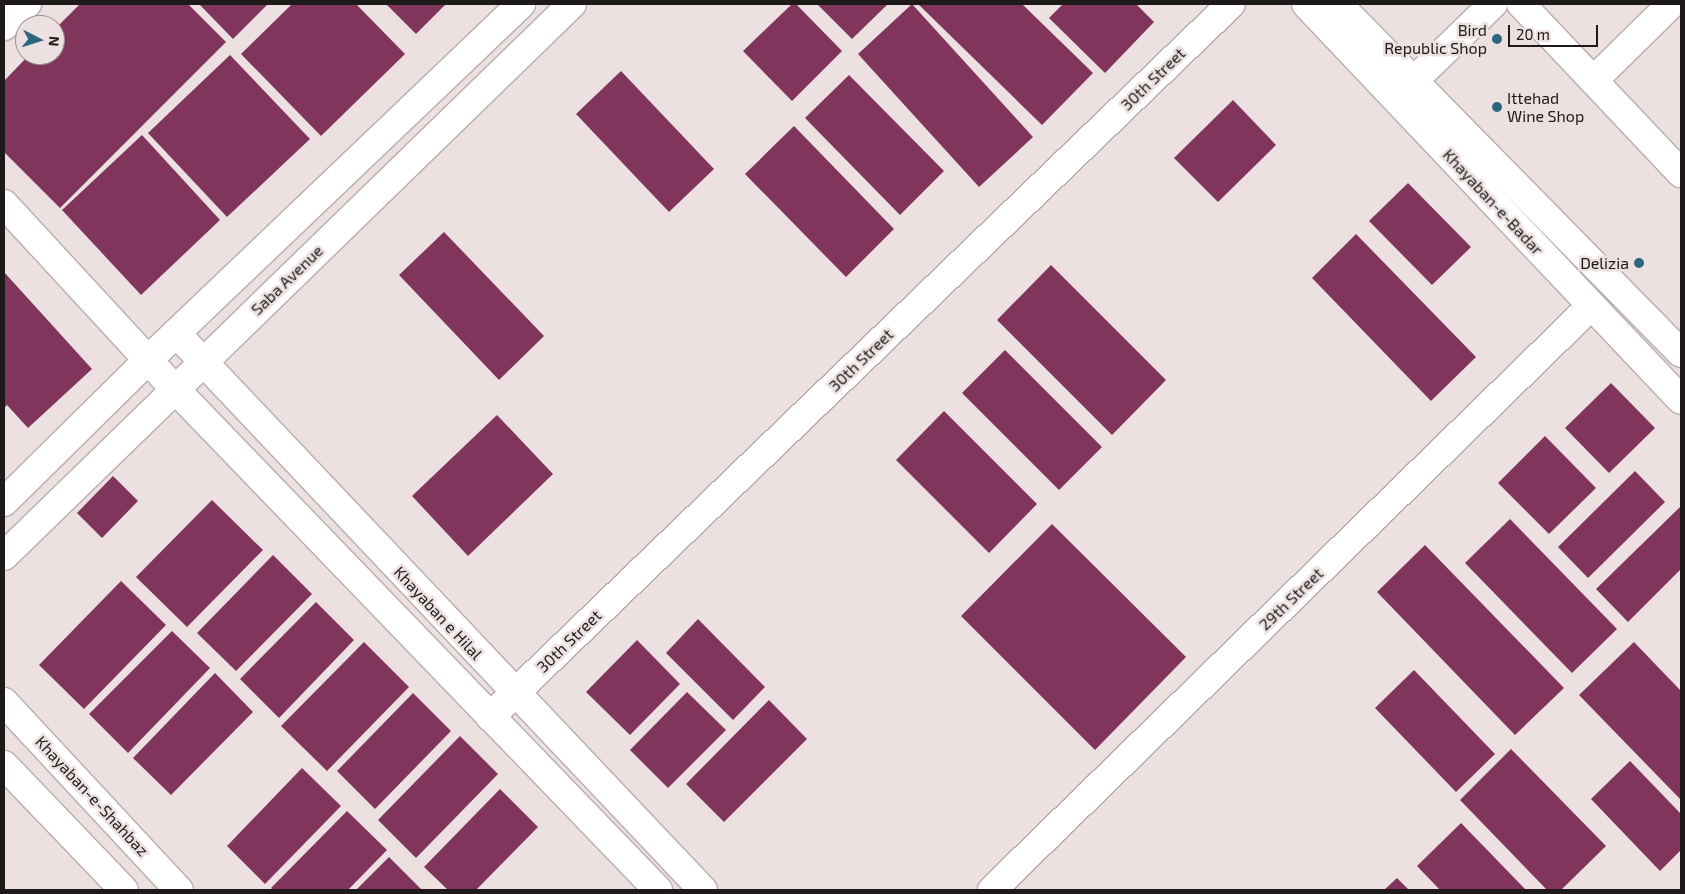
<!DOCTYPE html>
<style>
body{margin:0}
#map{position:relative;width:1685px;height:894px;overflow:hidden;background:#ece0e0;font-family:"Exo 2",sans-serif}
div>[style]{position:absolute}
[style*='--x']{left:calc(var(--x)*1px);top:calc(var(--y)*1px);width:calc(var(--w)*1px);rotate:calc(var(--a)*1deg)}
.building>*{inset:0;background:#81355d}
.roads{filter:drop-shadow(1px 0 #b9aeae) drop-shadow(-1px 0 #b9aeae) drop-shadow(0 1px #b9aeae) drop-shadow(0 -1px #b9aeae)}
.minor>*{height:28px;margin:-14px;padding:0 14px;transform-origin:14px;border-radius:14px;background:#fff}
.tertiary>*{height:28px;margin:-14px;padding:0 14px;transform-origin:14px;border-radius:14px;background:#fff}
.secondary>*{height:28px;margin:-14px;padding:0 14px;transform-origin:14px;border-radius:14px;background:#fff}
.dots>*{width:14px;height:14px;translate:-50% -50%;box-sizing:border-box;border:2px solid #ece0e0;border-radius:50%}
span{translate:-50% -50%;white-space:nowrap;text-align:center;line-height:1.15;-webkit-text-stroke:5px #ece0e0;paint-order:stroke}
.poi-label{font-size:16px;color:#1e1a1a}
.right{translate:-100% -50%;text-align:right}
.left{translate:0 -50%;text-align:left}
.street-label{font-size:16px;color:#1e1a1a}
.frame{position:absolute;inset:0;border:5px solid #1e1a1a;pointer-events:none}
.north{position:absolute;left:15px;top:15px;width:50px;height:50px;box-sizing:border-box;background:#ece0e0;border:1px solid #9a9191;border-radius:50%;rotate:95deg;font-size:14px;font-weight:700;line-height:20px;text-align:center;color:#1e1a1a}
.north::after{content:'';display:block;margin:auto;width:18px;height:22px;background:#29687e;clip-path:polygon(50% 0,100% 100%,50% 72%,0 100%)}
.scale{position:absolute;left:1508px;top:25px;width:90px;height:22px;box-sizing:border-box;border:2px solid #1e1a1a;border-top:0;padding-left:6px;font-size:15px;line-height:18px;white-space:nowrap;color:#1e1a1a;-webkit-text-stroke:4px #ece0e0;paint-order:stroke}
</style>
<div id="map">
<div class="building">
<div style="clip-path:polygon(80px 4px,188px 4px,226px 42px,60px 208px,4px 152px,4px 81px,29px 55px,55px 55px,55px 29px)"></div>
<div style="clip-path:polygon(199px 4px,268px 4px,233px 39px)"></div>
<div style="clip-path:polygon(292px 4px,356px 4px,405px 54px,321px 136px,241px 54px)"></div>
<div style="clip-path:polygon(386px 4px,446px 4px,416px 34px)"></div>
<div style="clip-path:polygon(792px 4px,796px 4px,842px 51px,792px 101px,743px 51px)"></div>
<div style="clip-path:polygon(817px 4px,888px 4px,852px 39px)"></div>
<div style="clip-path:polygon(912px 4px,1033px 137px,979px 187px,858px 54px)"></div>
<div style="clip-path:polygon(918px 4px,1022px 4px,1093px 73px,1042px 125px)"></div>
<div style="clip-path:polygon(1063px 4px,1136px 4px,1154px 22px,1105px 73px,1049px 18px)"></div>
<div style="clip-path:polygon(230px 55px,310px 139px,227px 217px,148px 133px)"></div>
<div style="clip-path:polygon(621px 71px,714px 169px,669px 212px,576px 114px)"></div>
<div style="clip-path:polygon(849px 75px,944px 171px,900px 215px,805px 118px)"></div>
<div style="clip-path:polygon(1233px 100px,1276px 145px,1218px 202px,1174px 158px)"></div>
<div style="clip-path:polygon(794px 126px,894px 229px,846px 277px,745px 174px)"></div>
<div style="clip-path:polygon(142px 135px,220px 220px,141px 295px,62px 210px)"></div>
<div style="clip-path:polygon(1408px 183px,1471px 247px,1432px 285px,1369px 221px)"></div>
<div style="clip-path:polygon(444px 232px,544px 336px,499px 380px,399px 275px)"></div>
<div style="clip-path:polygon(1356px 234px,1476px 357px,1431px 401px,1312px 278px)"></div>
<div style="clip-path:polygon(1051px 265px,1166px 380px,1112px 435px,997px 320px)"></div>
<div style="clip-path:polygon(4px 272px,92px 369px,28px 428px,7px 405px,4px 408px)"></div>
<div style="clip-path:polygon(1005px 350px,1102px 447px,1059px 490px,962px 393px)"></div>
<div style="clip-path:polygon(1611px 383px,1655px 428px,1609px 473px,1565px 428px)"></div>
<div style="clip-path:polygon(944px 411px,1037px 504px,989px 553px,896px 460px)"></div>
<div style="clip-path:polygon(497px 415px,553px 474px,468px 556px,412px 496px)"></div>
<div style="clip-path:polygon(1545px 436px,1596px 488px,1549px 534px,1498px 483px)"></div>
<div style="clip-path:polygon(1635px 471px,1665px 502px,1588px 578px,1558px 547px)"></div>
<div style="clip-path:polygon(113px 476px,138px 501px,102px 538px,77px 513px)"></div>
<div style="clip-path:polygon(212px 500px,263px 550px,187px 627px,136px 577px)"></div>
<div style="clip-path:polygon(1680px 507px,1681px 569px,1628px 622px,1596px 589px)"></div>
<div style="clip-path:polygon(1510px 519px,1617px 629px,1572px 673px,1465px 563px)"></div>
<div style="clip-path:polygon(1052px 524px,1186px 657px,1095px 750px,961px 616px)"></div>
<div style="clip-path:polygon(1425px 545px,1564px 688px,1515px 735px,1377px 592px)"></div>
<div style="clip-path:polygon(273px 555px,312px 594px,236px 671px,197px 633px)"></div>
<div style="clip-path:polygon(121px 581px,166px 625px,84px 709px,39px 665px)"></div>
<div style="clip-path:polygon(316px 602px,354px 640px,279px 718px,240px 679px)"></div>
<div style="clip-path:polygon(698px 619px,765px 687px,733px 720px,666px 653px)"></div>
<div style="clip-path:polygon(172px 631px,210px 668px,128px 753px,89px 714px)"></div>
<div style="clip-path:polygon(637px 640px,680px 684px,630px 735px,586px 692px)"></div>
<div style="clip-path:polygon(364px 642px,409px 687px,327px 771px,281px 726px)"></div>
<div style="clip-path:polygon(1634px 642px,1681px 691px,1681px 800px,1579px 695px)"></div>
<div style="clip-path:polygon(1414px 670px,1495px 754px,1456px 792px,1375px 708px)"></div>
<div style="clip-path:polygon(215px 673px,253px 712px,171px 795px,133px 758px)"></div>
<div style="clip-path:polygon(687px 692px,726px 730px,668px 788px,630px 750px)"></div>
<div style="clip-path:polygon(413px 693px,451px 731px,375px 809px,337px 771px)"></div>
<div style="clip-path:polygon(769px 700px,807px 739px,724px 822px,686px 784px)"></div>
<div style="clip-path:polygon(460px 736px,498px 774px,416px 858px,378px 820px)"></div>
<div style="clip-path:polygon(1511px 749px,1606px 846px,1561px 890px,1547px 890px,1460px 800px)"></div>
<div style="clip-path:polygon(1630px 761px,1681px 814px,1681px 850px,1660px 871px,1591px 799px)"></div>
<div style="clip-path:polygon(302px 768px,341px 806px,265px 884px,227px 846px)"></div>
<div style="clip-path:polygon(500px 789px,538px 827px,476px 890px,448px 890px,424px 867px)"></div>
<div style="clip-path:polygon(347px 811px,387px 850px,348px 890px,273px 890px,271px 888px)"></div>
<div style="clip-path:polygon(1461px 823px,1526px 890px,1440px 890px,1417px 866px)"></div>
<div style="clip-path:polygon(389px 857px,422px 890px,356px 890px)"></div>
<div style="clip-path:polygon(1397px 878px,1409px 890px,1384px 890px)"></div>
</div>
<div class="roads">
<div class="minor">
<div style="--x:1521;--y:4;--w:233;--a:46.6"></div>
<div style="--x:4;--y:26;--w:32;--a:-44"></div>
<div style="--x:1594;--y:80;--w:108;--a:-44.6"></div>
<div style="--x:1397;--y:97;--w:134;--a:-44.1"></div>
<div style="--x:4;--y:204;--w:252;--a:47.3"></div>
<div style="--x:490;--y:717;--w:1028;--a:-43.9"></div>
<div style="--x:992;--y:890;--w:835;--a:-44.27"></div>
</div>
<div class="tertiary">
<div style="--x:176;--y:333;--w:767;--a:46.59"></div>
<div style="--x:175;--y:389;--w:696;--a:46.05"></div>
</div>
<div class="secondary">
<div style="--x:1306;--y:4;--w:545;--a:46.56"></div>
<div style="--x:1338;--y:4;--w:489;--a:45.5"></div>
<div style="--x:4;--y:502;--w:202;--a:-44.6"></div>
<div style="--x:148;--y:360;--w:516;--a:-43.66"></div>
<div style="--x:4;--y:556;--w:792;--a:-44.18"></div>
<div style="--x:4;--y:702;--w:257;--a:47.1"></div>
<div style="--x:4;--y:765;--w:173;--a:46.2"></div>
</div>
</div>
<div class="dots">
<div style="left:1497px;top:39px;background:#29687e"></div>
<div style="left:1497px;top:107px;background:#29687e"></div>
<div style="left:1639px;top:263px;background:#29687e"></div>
</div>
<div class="poi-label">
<span class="right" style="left:1487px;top:39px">Bird<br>Republic Shop</span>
<span class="left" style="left:1507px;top:107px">Ittehad<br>Wine Shop</span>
<span class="right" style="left:1629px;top:263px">Delizia</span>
</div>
<div class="street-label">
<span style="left:1153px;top:79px;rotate:-44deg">30th Street</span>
<span style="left:1493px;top:202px;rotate:47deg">Khayaban-e-Badar</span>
<span style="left:287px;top:280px;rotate:-44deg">Saba Avenue</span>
<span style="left:861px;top:360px;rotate:-44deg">30th Street</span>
<span style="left:1291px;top:599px;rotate:-44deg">29th Street</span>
<span style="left:438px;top:613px;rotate:47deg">Khayaban e Hilal</span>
<span style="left:569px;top:641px;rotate:-44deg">30th Street</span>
<span style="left:92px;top:796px;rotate:47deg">Khayaban-e-Shahbaz</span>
</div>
<div class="frame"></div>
<div class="north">N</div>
<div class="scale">20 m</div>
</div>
